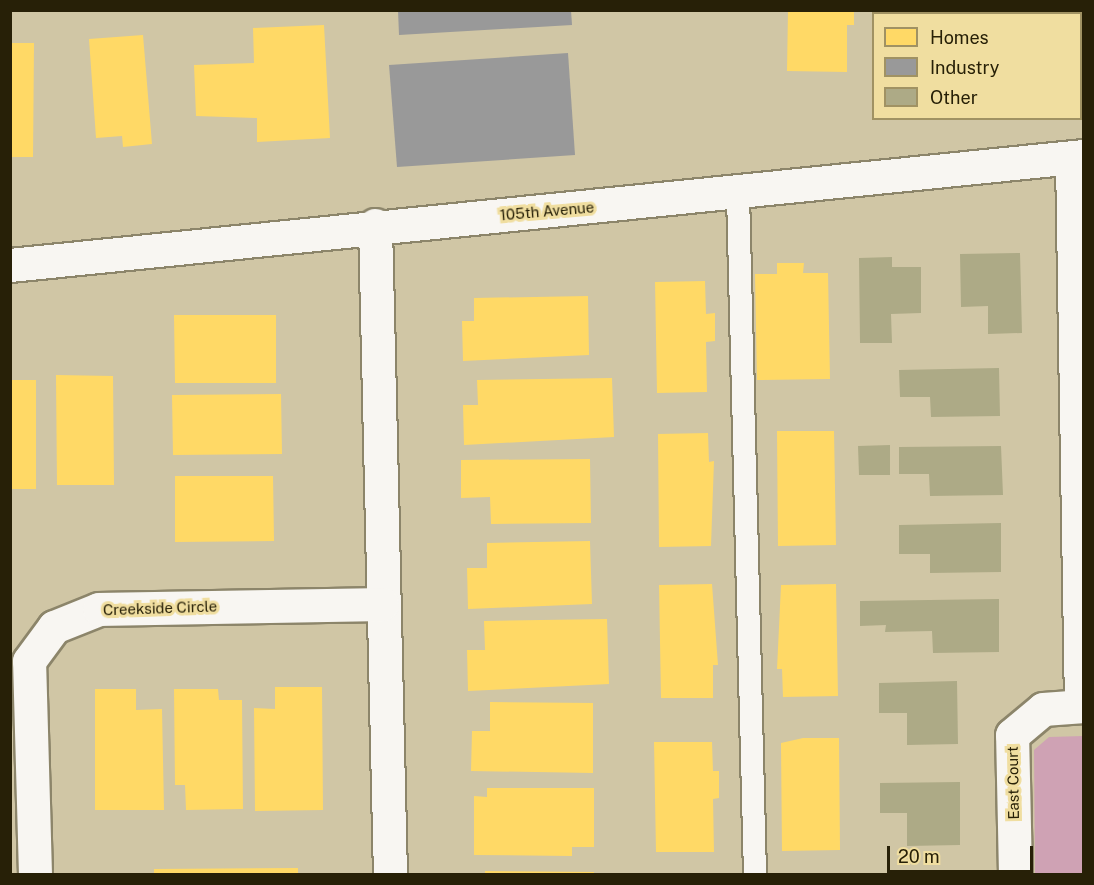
<!DOCTYPE html>
<style>
body{margin:0}
#map{position:relative;width:1094px;height:885px;overflow:hidden;background:#d0c6a5;font-family:"Public Sans",sans-serif}
div>[style]{position:absolute}
[style*='--x']{left:calc(var(--x)*1px);top:calc(var(--y)*1px);width:calc(var(--w)*1px);rotate:calc(var(--a)*1deg)}
.green>*{inset:0;background:#cfa2b4}
.homes>*{inset:0;background:#ffd966}
.industry>*{inset:0;background:#999}
.building>*{inset:0;background:#adaa86}
.roads{filter:drop-shadow(2px 0 #8c856a) drop-shadow(-2px 0 #8c856a) drop-shadow(0 2px #8c856a) drop-shadow(0 -2px #8c856a)}
.lane>*{height:22px;margin:-11px;padding:0 11px;transform-origin:11px;border-radius:11px;background:#f8f6f2}
.street>*{height:33px;margin:-16.5px;padding:0 16.5px;transform-origin:16.5px;border-radius:16.5px;background:#f8f6f2}
span{translate:-50% -50%;white-space:nowrap;text-align:center;line-height:1.15;-webkit-text-stroke:6px #f0dea0;paint-order:stroke}
.street-label{font-size:15px;color:#272007}
.frame{position:absolute;inset:0;border:12px solid #272007;pointer-events:none}
.legend{position:absolute;left:872px;top:12px;width:210px;height:108px;box-sizing:border-box;background:#f0dea0;border:2px solid #a09263;margin:0;padding:8px 10px;list-style:none;font-size:18px;color:#272007}
.legend li{display:flex;align-items:center;gap:12px;height:30px}
.legend b{width:30px;border:2px solid #a09263}
.scale{position:absolute;left:887px;top:846px;width:146px;height:27px;box-sizing:border-box;border:3px solid #272007;border-top:0;padding-left:8px;font-size:18px;line-height:21px;white-space:nowrap;color:#272007;-webkit-text-stroke:4px #f0dea0;paint-order:stroke}
</style>
<div id="map">
<div class="green">
<div style="clip-path:polygon(1083px 736px,1083px 874px,1035px 874px,1034px 750px,1049px 737px)"></div>
</div>
<div class="homes">
<div style="clip-path:polygon(788px 10px,854px 10px,854px 25px,847px 25px,847px 72px,787px 71px)"></div>
<div style="clip-path:polygon(994px 10px,1053px 10px,1053px 14px,994px 14px)"></div>
<div style="clip-path:polygon(1080px 10px,1084px 10px,1084px 50px,1081px 50px)"></div>
<div style="clip-path:polygon(324px 25px,330px 138px,257px 142px,257px 118px,196px 116px,194px 65px,254px 63px,253px 28px)"></div>
<div style="clip-path:polygon(143px 35px,152px 144px,123px 147px,122px 136px,96px 138px,89px 39px)"></div>
<div style="clip-path:polygon(10px 43px,34px 43px,33px 157px,10px 157px)"></div>
<div style="clip-path:polygon(777px 263px,804px 263px,803px 273px,828px 273px,830px 379px,757px 380px,755px 274px,777px 274px)"></div>
<div style="clip-path:polygon(705px 281px,706px 314px,715px 313px,715px 341px,706px 342px,707px 392px,657px 393px,655px 282px)"></div>
<div style="clip-path:polygon(588px 296px,589px 355px,463px 361px,462px 321px,474px 321px,474px 298px)"></div>
<div style="clip-path:polygon(174px 315px,276px 315px,276px 383px,175px 383px)"></div>
<div style="clip-path:polygon(56px 375px,113px 376px,114px 485px,57px 485px)"></div>
<div style="clip-path:polygon(612px 378px,614px 437px,464px 445px,463px 405px,478px 405px,477px 380px)"></div>
<div style="clip-path:polygon(10px 380px,36px 380px,36px 489px,10px 489px)"></div>
<div style="clip-path:polygon(281px 394px,282px 454px,173px 455px,172px 395px)"></div>
<div style="clip-path:polygon(777px 431px,834px 431px,836px 545px,778px 546px)"></div>
<div style="clip-path:polygon(708px 433px,709px 462px,714px 461px,711px 546px,659px 547px,658px 434px)"></div>
<div style="clip-path:polygon(590px 459px,591px 523px,491px 524px,490px 497px,461px 498px,461px 460px)"></div>
<div style="clip-path:polygon(175px 476px,273px 476px,274px 541px,175px 542px)"></div>
<div style="clip-path:polygon(590px 541px,592px 604px,468px 609px,467px 568px,487px 568px,487px 543px)"></div>
<div style="clip-path:polygon(712px 584px,718px 665px,713px 665px,713px 698px,661px 698px,659px 585px)"></div>
<div style="clip-path:polygon(836px 584px,838px 696px,783px 697px,782px 669px,777px 669px,781px 585px)"></div>
<div style="clip-path:polygon(607px 619px,609px 684px,468px 691px,467px 650px,485px 650px,484px 621px)"></div>
<div style="clip-path:polygon(275px 687px,322px 687px,323px 810px,255px 811px,254px 708px,275px 709px)"></div>
<div style="clip-path:polygon(95px 689px,136px 689px,136px 710px,162px 709px,164px 810px,95px 810px)"></div>
<div style="clip-path:polygon(174px 689px,218px 689px,219px 700px,242px 700px,243px 809px,186px 810px,185px 785px,175px 785px)"></div>
<div style="clip-path:polygon(490px 702px,593px 703px,593px 773px,471px 771px,472px 731px,490px 731px)"></div>
<div style="clip-path:polygon(803px 738px,839px 738px,840px 850px,782px 851px,781px 743px)"></div>
<div style="clip-path:polygon(654px 742px,712px 742px,713px 771px,719px 771px,719px 798px,713px 799px,714px 852px,656px 852px)"></div>
<div style="clip-path:polygon(487px 788px,594px 788px,594px 847px,572px 847px,572px 856px,474px 855px,474px 796px,487px 797px)"></div>
<div style="clip-path:polygon(298px 868px,298px 874px,154px 874px,154px 869px)"></div>
<div style="clip-path:polygon(485px 871px,594px 872px,594px 874px,485px 874px)"></div>
</div>
<div class="industry">
<div style="clip-path:polygon(398px 10px,571px 10px,572px 25px,399px 35px)"></div>
<div style="clip-path:polygon(568px 53px,575px 155px,397px 167px,389px 65px)"></div>
</div>
<div class="building">
<div style="clip-path:polygon(1020px 253px,1022px 333px,988px 334px,988px 306px,961px 307px,960px 254px)"></div>
<div style="clip-path:polygon(892px 257px,892px 267px,921px 267px,921px 313px,891px 314px,892px 343px,860px 343px,859px 258px)"></div>
<div style="clip-path:polygon(999px 368px,1000px 416px,931px 417px,930px 397px,900px 397px,899px 370px)"></div>
<div style="clip-path:polygon(890px 445px,890px 475px,859px 475px,858px 446px)"></div>
<div style="clip-path:polygon(1001px 446px,1003px 495px,930px 496px,929px 474px,899px 474px,899px 447px)"></div>
<div style="clip-path:polygon(1001px 523px,1001px 572px,930px 573px,930px 554px,899px 554px,899px 525px)"></div>
<div style="clip-path:polygon(999px 599px,999px 652px,933px 653px,932px 631px,885px 632px,886px 625px,860px 626px,860px 601px)"></div>
<div style="clip-path:polygon(957px 681px,958px 744px,907px 745px,907px 713px,879px 713px,879px 683px)"></div>
<div style="clip-path:polygon(960px 782px,960px 845px,907px 846px,907px 813px,880px 813px,880px 783px)"></div>
</div>
<div class="roads">
<div class="lane">
<div style="--x:738;--y:194;--w:680;--a:88.57"></div>
</div>
<div class="street">
<div style="--x:1072;--y:158;--w:547;--a:89.06"></div>
<div style="--x:375;--y:225;--w:649;--a:88.68"></div>
<div style="--x:10;--y:265;--w:1080;--a:-5.8"></div>
<div style="--x:35;--y:874;--w:213;--a:-91.6"></div>
<div style="--x:29;--y:661;--w:42;--a:-53.7"></div>
<div style="--x:54;--y:627;--w:48;--a:-21.8"></div>
<div style="--x:99;--y:609;--w:283;--a:-1"></div>
<div style="--x:1015;--y:874;--w:139;--a:-91.2"></div>
<div style="--x:1012;--y:735;--w:40;--a:-40"></div>
<div style="--x:1043;--y:709;--w:41;--a:-4.2"></div>
</div>
</div>
<div class="street-label">
<span style="left:547px;top:211px;rotate:-5deg">105th Avenue</span>
<span style="left:160px;top:608px;rotate:-2deg">Creekside Circle</span>
<span style="left:1013px;top:783px;rotate:-91deg">East Court</span>
</div>
<div class="frame"></div>
<ul class="legend">
<li><b style="height:16px;background:#ffd966"></b>Homes</li>
<li><b style="height:16px;background:#999"></b>Industry</li>
<li><b style="height:16px;background:#adaa86"></b>Other</li>
</ul>
<div class="scale">20 m</div>
</div>
